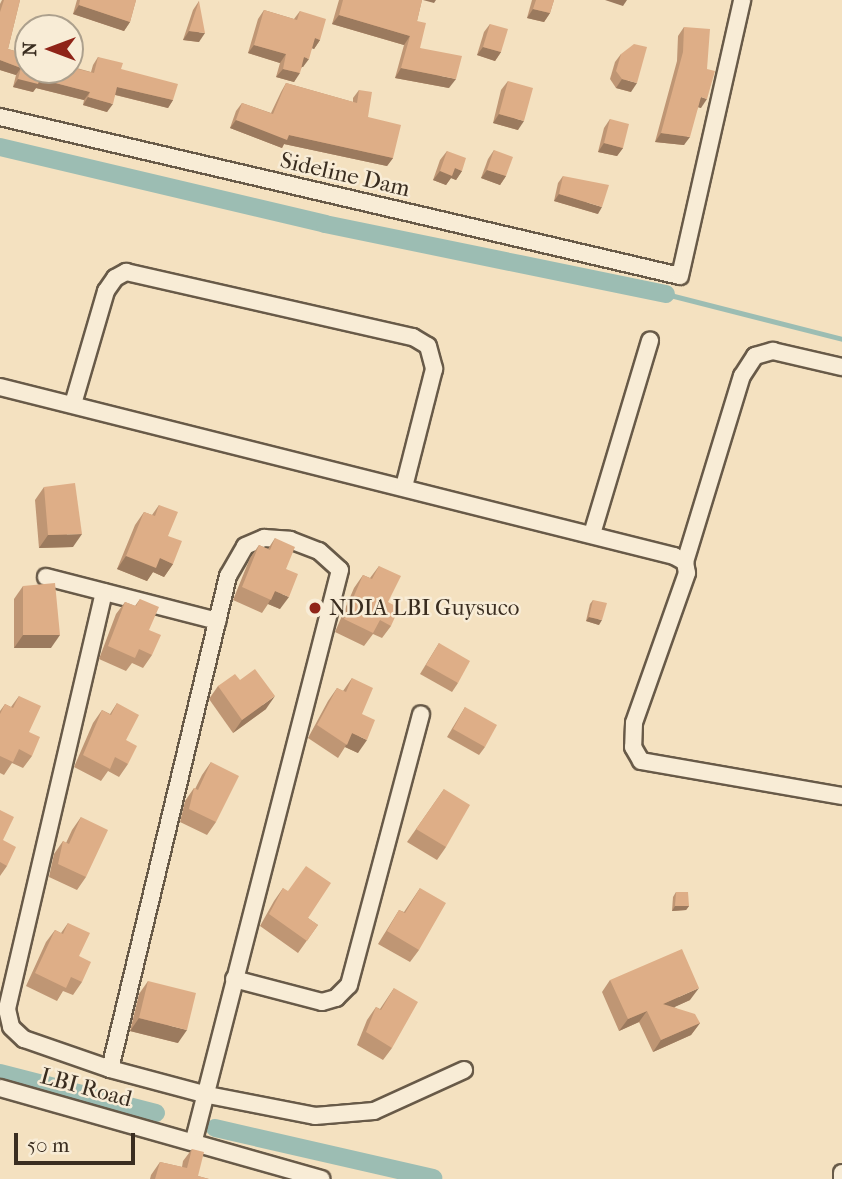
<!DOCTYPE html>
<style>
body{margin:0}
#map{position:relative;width:842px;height:1179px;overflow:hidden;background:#f4e1c0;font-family:"IM FELL French Canon",serif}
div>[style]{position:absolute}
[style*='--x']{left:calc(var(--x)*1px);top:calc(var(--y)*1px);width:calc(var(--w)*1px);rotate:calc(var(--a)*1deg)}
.stream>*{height:5px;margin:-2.5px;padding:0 2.5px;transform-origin:2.5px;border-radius:2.5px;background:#9cbdb3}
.canal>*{height:18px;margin:-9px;padding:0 9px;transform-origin:9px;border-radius:9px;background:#9cbdb3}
.roads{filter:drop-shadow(2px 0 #685a48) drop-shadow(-2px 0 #685a48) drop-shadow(0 2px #685a48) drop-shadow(0 -2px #685a48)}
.minor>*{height:16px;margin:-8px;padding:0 8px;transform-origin:8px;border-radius:8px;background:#f8ecd6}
.wall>*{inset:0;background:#bf9674}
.shaded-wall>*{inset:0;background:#9b7a5e}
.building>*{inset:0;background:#deae87}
.dots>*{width:19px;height:19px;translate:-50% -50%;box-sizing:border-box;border:4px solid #f8ecd6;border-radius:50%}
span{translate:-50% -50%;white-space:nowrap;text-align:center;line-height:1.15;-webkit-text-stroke:5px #f8ecd6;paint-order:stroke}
.street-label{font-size:23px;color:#3a2d20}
.poi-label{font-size:23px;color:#3a2d20}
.left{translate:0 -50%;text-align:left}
.north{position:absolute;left:14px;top:14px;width:70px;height:70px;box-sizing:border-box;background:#f8ecd6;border:2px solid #aca08d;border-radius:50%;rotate:270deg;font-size:19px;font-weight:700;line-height:28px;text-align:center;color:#3a2d20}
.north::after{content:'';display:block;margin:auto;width:24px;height:32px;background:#8f2418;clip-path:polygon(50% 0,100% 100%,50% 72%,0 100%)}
.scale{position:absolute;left:14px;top:1133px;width:121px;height:32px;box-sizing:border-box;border:4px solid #3a2d20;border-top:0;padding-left:9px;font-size:21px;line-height:24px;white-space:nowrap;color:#3a2d20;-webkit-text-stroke:5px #f8ecd6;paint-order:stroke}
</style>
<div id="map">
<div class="stream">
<div style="--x:666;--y:294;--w:182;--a:14.3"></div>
</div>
<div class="canal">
<div style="--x:0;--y:147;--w:334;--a:13.3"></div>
<div style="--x:325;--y:224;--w:348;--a:11.6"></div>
<div style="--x:0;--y:1073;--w:161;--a:14.4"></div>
<div style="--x:215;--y:1128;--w:224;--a:12.9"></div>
</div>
<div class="roads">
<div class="minor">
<div style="--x:0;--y:117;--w:698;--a:13.16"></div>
<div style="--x:680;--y:276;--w:283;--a:-77.3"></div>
<div style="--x:0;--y:387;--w:695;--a:14.08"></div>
<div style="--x:674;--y:556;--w:13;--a:29"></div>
<div style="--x:685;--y:562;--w:11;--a:80"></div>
<div style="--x:687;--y:573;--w:159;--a:109.5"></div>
<div style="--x:634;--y:723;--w:24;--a:92"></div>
<div style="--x:633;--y:747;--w:16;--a:60"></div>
<div style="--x:641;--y:761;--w:204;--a:9.9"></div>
<div style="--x:73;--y:404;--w:118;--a:-73.7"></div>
<div style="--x:106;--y:291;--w:16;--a:-55"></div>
<div style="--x:115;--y:278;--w:13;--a:-29"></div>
<div style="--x:126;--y:272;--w:294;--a:12.8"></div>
<div style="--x:413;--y:337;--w:17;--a:31"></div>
<div style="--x:428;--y:346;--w:24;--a:75"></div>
<div style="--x:434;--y:369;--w:122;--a:104.3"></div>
<div style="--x:592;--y:534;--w:202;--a:-73.3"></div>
<div style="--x:685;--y:562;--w:195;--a:-73"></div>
<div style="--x:742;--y:376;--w:24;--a:-57"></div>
<div style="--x:755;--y:356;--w:19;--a:-16"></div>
<div style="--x:773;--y:351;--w:71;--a:13.1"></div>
<div style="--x:46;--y:577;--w:177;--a:14.4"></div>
<div style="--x:104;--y:592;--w:428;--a:103.1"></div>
<div style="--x:7;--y:1009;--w:18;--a:77"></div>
<div style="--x:11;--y:1027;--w:18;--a:43"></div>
<div style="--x:24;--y:1039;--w:91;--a:19.2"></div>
<div style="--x:110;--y:1069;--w:96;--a:15"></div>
<div style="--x:203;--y:1094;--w:114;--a:11.1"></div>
<div style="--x:315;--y:1116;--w:59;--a:-4.8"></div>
<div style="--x:374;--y:1111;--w:99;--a:-24.5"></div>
<div style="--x:234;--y:979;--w:91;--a:14.6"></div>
<div style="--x:322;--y:1002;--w:15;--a:-16"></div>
<div style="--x:336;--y:998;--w:18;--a:-45"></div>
<div style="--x:349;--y:985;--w:280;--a:-75.1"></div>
<div style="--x:110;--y:1069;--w:507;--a:-76.54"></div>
<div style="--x:228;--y:576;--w:34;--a:-60"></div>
<div style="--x:245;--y:546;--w:21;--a:-23"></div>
<div style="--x:264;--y:538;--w:26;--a:4"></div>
<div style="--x:290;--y:540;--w:31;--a:21"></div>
<div style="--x:319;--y:551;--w:28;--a:42"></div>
<div style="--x:340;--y:570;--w:588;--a:104.37"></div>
<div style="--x:0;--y:1088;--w:334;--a:15.8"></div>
<div style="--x:842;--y:1179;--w:6;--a:-90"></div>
</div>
</div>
<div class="wall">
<div style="clip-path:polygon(2px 0,20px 0,8px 49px,91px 72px,93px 65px,98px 57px,173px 100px,168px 108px,115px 95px,107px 112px,83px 105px,84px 100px,36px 88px,33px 92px,13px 87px,16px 75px,0 70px,0 4px)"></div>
<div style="clip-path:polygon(77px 0,136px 0,130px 22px,124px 31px,73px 14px)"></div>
<div style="clip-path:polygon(339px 0,422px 0,417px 21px,420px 48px,449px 88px,395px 78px,404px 45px,332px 24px)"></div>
<div style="clip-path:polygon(532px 0,554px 0,550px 13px,544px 22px,527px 18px)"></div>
<div style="clip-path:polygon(199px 1px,199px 42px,183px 40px,193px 10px)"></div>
<div style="clip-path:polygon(264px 10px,294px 19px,300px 11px,320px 40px,314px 49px,312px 48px,303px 67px,302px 67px,294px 82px,276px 77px,280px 63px,248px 53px,258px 19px)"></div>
<div style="clip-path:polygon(490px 24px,501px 52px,495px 61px,477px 55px,484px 32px)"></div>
<div style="clip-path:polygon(684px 27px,701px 108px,698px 107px,684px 145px,655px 142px,677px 61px,678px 36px)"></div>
<div style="clip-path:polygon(621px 54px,631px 92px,616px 88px,610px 79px,615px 62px)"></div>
<div style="clip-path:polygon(508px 81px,518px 130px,493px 123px,501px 90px)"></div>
<div style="clip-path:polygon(286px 83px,353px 102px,353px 98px,359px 90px,368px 117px,393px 158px,387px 166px,284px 144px,282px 148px,230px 128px,236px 111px,242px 103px,271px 113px,281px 92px)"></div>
<div style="clip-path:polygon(610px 119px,623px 148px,617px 156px,598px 152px,604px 128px)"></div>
<div style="clip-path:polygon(494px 150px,506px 176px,500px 185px,481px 178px,488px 159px)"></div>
<div style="clip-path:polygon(447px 151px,462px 171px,456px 180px,451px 178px,446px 185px,433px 180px,440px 160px)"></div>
<div style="clip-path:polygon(563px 176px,598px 214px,554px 201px,558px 183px)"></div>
<div style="clip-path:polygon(44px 487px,73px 547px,39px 548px,35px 500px)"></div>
<div style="clip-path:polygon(159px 505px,168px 536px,173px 564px,164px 577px,153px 572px,147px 581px,117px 569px,135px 525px,144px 512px,152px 515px)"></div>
<div style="clip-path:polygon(275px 538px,286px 569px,280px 609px,268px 604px,262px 613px,233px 600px,250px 558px,259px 545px,268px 549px)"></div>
<div style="clip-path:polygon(379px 566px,388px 602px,391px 626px,382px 638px,373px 634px,364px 646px,335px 632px,354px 588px,363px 575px,370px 578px)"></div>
<div style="clip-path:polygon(23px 586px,51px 648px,14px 648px,14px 599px)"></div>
<div style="clip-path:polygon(140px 599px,149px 630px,152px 655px,143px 668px,132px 663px,126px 671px,99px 659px,116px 614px,125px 602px,135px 606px)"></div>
<div style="clip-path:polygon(593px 600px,599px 625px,586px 621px,590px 604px)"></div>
<div style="clip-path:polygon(439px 643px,458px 683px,452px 692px,420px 674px)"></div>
<div style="clip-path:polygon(352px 678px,362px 714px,358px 753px,345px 747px,338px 758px,308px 738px,328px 701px,337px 688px,343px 691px)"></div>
<div style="clip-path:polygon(240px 680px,266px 709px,233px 733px,209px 699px,218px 686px)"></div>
<div style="clip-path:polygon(19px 696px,29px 732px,32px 756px,23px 768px,12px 763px,4px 775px,0 773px,0 711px,5px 704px,11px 707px)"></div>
<div style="clip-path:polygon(117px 703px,126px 740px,128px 764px,119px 777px,108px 771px,101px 781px,74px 767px,93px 723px,102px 710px,110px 714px)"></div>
<div style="clip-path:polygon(465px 707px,485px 747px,479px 755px,447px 737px)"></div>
<div style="clip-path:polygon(211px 762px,216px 822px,207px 835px,180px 822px,185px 801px,194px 788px,195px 789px,202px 775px)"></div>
<div style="clip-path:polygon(444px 789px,446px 847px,437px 860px,407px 842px)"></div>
<div style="clip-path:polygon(0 810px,3px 840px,7px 866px,0 876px)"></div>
<div style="clip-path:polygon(81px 817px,86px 877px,77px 890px,49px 877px,54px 854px,63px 841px,66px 843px,72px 830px)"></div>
<div style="clip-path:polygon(283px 888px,308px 918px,318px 925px,298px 953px,260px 926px,274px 901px)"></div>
<div style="clip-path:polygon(420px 888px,419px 950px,410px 962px,378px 944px,399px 910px,404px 912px)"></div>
<div style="clip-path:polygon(676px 892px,689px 906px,686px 910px,672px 911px,673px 897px)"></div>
<div style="clip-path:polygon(68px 923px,79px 956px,82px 982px,73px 995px,63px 991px,57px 1001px,26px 986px,46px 942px,55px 930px,61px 933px)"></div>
<div style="clip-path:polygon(610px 980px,690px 1000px,674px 1007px,700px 1023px,691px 1035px,653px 1052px,639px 1022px,619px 1031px,602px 992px)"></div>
<div style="clip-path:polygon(148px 981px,178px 1043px,130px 1031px,139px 994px)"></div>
<div style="clip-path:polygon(394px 988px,392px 1048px,383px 1060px,357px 1045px,367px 1020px,376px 1007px,380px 1009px)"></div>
<div style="clip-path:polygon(192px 1149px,198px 1176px,209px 1179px,150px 1179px,151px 1175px,160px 1162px,182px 1167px,183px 1161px)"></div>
</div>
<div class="shaded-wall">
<div style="clip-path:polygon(423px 0,436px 0,434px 3px)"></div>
<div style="clip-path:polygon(605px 0,627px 0,623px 6px)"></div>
<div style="clip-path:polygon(79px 5px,130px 22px,124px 31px,73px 14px)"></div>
<div style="clip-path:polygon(533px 9px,550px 13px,544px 22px,527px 18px)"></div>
<div style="clip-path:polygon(339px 15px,410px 36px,404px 45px,332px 24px)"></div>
<div style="clip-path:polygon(189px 31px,205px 33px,199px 42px,183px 40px)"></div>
<div style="clip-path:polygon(315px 38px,320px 40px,314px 49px,309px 47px)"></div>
<div style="clip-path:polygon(254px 45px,286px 54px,280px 63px,248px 53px)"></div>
<div style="clip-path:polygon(483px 47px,501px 52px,495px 61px,477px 55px)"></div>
<div style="clip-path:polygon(304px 57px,309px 59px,303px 67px,298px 66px)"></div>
<div style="clip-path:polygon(0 60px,21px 68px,16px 75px,0 70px)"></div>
<div style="clip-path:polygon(401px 68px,456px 79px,449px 88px,395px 78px)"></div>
<div style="clip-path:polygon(283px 69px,300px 73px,294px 82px,276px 77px)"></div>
<div style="clip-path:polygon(18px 79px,40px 79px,90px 92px,84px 100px,36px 88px,33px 92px,13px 87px)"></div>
<div style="clip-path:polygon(622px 79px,637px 83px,631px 92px,616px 88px)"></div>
<div style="clip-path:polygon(117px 87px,173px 100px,168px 108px,112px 94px)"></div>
<div style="clip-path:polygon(88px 97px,113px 104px,107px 112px,83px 105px)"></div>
<div style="clip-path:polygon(701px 97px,707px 99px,701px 108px,694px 106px)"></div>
<div style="clip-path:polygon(499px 114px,524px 121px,518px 130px,493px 123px)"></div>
<div style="clip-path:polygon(236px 120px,289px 135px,393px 158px,387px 166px,284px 144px,282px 148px,230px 128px)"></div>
<div style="clip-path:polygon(661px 133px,690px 137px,684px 145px,655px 142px)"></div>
<div style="clip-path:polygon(604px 143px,623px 148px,617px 156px,598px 152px)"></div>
<div style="clip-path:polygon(455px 168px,462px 171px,456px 180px,451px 178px,446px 185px,433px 180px,440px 171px)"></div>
<div style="clip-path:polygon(487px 170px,506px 176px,500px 185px,481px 178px)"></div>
<div style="clip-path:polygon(559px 194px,602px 207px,598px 214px,554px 201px)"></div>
<div style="clip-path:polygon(82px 534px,73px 547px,39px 548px,48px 535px)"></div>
<div style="clip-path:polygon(126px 556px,160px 558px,173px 564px,164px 577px,153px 572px,147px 581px,117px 569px)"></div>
<div style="clip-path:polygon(275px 591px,289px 597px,280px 609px,268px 604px)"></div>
<div style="clip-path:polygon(589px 617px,602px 620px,599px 625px,586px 621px)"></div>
<div style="clip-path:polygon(23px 635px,60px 635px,51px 648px,14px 648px)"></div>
<div style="clip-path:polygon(275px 696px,266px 709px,233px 733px,242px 720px)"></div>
<div style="clip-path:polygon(352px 733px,367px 740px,358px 753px,345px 747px)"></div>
<div style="clip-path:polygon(675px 906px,689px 906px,686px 910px,672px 911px)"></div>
<div style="clip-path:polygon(699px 988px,690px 1000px,655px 1016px,663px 1004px)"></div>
<div style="clip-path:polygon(647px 1011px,639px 1022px,619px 1031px,628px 1019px)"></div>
<div style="clip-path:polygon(139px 1018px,187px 1030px,178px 1043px,130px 1031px)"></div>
<div style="clip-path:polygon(700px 1023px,691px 1035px,653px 1052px,661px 1040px)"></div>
</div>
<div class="building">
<div style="clip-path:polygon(4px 0,20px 0,8px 49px,28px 55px,28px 70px,70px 70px,70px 67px,94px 73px,98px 57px,123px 63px,121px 69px,178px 84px,173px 100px,117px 87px,113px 104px,88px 97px,90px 92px,40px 79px,38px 84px,18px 79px,21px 68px,0 60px,0 12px)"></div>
<div style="clip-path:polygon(80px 0,136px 0,130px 22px,79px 5px)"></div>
<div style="clip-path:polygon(343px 0,422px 0,417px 21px,426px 23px,420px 48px,462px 56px,456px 79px,401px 68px,410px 36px,339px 15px)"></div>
<div style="clip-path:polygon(536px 0,554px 0,550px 13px,533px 9px)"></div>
<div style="clip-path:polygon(199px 1px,205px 33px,189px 31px)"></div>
<div style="clip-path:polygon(264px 10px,297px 20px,300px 11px,326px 19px,320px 40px,315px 38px,309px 59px,304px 57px,300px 73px,283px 69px,286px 54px,254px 45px)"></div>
<div style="clip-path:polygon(490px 24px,508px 29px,501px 52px,483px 47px)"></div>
<div style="clip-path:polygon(684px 27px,710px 29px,707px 69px,715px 71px,707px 99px,701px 97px,690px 137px,661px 133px,683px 52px)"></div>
<div style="clip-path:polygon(634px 44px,647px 47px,637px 83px,622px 79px,616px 71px,621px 54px)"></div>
<div style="clip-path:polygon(508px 81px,533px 88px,524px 121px,499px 114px)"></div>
<div style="clip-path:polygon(286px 83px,357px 103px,359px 90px,372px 92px,368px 117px,401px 125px,393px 158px,289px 135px,287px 140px,236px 120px,242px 103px,273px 114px)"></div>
<div style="clip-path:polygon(610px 119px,629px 124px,623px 148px,604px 143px)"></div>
<div style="clip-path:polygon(494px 150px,513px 157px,506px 176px,487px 170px)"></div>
<div style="clip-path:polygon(447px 151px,466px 158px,462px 171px,455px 168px,452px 176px,440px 171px)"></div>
<div style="clip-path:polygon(563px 176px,609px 185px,602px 207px,559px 194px)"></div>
<div style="clip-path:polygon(75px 483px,82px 534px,48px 535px,44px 487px)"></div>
<div style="clip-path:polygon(159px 505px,178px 512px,168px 536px,182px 541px,173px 564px,160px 558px,156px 568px,126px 556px,144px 512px,155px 516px)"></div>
<div style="clip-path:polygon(275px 538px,295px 547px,286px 569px,298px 574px,289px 597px,275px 591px,271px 600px,242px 587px,259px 545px,270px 550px)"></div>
<div style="clip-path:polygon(379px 566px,401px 576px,388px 602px,399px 608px,391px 626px,380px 620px,373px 633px,344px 619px,363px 575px,372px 579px)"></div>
<div style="clip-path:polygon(55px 583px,60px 635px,23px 635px,23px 586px)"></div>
<div style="clip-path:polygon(140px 599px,159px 607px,149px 630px,161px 635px,152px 655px,139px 649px,135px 658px,108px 646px,125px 602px,136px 606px)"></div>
<div style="clip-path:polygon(593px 600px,607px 603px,602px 620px,589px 617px)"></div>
<div style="clip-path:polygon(439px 643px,470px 661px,458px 683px,426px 665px)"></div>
<div style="clip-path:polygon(255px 669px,275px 696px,242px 720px,218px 686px,235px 674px,240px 680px)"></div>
<div style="clip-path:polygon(352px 678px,373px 688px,362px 714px,375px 720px,367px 740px,352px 733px,347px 745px,317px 725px,337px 688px,346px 692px)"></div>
<div style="clip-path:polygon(19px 696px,41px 706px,29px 732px,40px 737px,32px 756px,19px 749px,13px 762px,0 756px,0 714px,5px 704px,13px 708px)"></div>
<div style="clip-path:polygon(117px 703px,139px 715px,126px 740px,137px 746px,128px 764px,115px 757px,110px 769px,83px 755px,102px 710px,111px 715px)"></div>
<div style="clip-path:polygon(465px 707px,497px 725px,485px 747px,453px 729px)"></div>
<div style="clip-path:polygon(211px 762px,239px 776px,216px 822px,189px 809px,194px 788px,198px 790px)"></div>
<div style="clip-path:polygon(444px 789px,470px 805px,446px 847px,416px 829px)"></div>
<div style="clip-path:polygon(0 810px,14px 817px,3px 840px,16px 847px,7px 866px,0 862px)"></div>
<div style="clip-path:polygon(81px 817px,108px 830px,86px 877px,58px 864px,63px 841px,69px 844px)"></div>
<div style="clip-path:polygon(306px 866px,331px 883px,308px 918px,318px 925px,307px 941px,269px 914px,283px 888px,288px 891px)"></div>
<div style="clip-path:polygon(420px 888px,446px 903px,419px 950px,387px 931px,399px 910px,405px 913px)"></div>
<div style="clip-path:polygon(676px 892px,688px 892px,689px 906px,675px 906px)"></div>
<div style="clip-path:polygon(68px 923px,90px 933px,79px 956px,91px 962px,82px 982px,71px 977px,66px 988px,35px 973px,55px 930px,63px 934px)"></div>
<div style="clip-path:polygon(682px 949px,699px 988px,663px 1004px,695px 1014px,700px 1023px,661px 1040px,647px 1011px,628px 1019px,610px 980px)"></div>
<div style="clip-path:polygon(148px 981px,196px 993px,187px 1030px,139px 1018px)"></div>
<div style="clip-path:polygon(394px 988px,418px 1002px,392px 1048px,366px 1032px,376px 1007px,381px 1010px)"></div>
<div style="clip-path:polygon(192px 1149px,204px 1152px,198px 1176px,209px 1179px,155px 1179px,160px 1162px,187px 1168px)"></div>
</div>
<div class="dots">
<div style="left:315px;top:608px;background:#8f2418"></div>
</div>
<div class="street-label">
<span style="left:345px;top:175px;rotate:13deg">Sideline Dam</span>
<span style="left:86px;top:1088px;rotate:15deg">LBI Road</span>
</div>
<div class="poi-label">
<span class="left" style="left:329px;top:608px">NDIA LBI Guysuco</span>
</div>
<div class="north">N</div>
<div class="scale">50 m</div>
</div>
